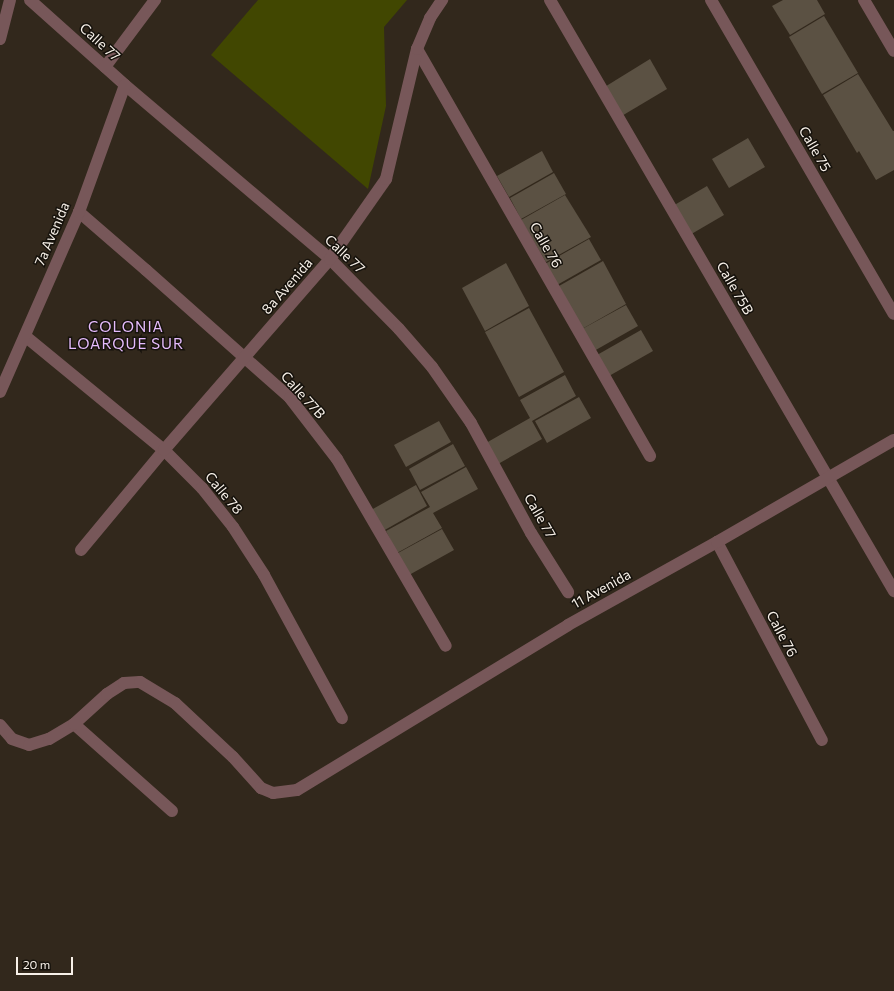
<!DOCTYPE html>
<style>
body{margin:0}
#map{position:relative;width:894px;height:991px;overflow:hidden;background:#32281c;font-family:Commissioner,sans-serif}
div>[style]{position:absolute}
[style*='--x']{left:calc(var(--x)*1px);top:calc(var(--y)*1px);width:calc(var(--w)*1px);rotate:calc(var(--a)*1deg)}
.green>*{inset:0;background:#414701}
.building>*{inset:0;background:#5b5143}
.minor>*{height:12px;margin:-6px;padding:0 6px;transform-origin:6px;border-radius:6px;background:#775759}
span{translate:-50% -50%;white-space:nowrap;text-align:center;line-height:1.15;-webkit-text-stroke:3px #16120c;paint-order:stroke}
.street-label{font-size:14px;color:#f8f1e9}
.neighbourhood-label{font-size:15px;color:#e6bcfd;letter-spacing:1px}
.scale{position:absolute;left:16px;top:957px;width:57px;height:18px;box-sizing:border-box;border:2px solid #f8f1e9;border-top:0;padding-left:5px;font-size:12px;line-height:14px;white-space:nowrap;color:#f8f1e9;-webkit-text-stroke:3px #16120c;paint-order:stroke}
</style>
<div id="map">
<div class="green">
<div style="clip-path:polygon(258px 0,407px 0,384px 27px,386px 106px,368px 189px,211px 55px)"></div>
</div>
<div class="building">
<div style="clip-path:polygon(783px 0,817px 0,825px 14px,790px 35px,772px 6px)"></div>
<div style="clip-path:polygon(824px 16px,858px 73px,822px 94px,789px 37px)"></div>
<div style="clip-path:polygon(650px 59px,667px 89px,620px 117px,603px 88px)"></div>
<div style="clip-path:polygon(858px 74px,893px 131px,894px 131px,894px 170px,876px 180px,859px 151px,857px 153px,823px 95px)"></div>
<div style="clip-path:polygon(748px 138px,765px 167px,729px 188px,712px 159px)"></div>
<div style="clip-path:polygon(542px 151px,553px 172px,509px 197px,497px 176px)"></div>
<div style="clip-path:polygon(554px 173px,566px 194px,521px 219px,510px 198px)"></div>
<div style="clip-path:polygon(707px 186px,724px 215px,688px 236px,671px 207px)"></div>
<div style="clip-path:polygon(565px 195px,591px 237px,546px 262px,521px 220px)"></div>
<div style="clip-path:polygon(589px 239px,601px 260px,557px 285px,545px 264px)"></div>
<div style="clip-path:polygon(603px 261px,626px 304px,582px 329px,559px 286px)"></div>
<div style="clip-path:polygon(506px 263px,529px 306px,485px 331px,462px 288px)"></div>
<div style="clip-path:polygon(626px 305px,638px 326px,594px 351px,582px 329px)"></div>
<div style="clip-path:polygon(529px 308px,564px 372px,519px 397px,485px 332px)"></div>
<div style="clip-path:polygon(641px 330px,653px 351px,609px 376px,597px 355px)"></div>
<div style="clip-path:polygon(565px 375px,576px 396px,532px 421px,542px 439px,498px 464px,486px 443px,530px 418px,520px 400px)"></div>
<div style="clip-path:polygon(579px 397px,591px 418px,547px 443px,535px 421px)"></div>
<div style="clip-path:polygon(439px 421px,451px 442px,406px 467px,394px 445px)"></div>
<div style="clip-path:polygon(453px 444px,465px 466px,420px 490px,409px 469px)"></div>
<div style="clip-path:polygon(466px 467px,478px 489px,433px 513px,442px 528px,397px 553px,386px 531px,430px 507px,421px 492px)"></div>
<div style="clip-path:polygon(416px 485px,427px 506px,383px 531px,371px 510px)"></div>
<div style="clip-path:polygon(442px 529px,454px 550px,409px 575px,398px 553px)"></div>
</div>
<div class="minor">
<div style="--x:30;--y:0;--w:127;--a:41.8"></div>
<div style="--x:125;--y:85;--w:269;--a:40.3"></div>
<div style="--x:330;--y:259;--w:98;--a:45.4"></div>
<div style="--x:399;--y:329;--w:50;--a:49"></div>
<div style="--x:432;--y:367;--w:68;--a:55.1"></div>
<div style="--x:471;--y:423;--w:125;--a:61.4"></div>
<div style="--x:531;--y:533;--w:70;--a:57.9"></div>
<div style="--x:550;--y:0;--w:684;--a:59.8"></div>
<div style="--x:711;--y:0;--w:363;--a:59.8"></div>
<div style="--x:864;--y:0;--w:59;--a:59.5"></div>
<div style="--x:0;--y:39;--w:40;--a:-75.6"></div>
<div style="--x:417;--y:49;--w:469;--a:60.2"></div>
<div style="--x:105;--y:67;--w:84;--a:-53.3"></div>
<div style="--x:79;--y:212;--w:89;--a:40.9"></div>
<div style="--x:146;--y:270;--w:193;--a:41.6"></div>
<div style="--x:290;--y:398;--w:77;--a:52.4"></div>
<div style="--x:337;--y:459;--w:216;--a:59.8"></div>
<div style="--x:25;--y:336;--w:180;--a:39.4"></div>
<div style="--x:164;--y:450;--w:54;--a:45"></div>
<div style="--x:202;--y:488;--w:50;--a:51.5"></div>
<div style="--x:233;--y:527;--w:57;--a:57.1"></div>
<div style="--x:264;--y:575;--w:163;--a:61.4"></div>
<div style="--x:0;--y:392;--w:197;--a:-66.3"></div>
<div style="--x:79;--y:212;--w:135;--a:-70.1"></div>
<div style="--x:717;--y:542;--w:224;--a:62.1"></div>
<div style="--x:81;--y:550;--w:130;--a:-50.3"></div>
<div style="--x:164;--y:450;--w:253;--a:-49"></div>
<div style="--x:330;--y:259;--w:98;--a:-55"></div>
<div style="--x:386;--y:179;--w:134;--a:-76.6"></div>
<div style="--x:417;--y:49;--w:34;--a:-67"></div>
<div style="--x:430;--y:18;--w:22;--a:-56"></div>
<div style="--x:74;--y:724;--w:131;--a:41.6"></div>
<div style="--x:0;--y:725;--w:18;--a:49"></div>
<div style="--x:12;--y:739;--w:18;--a:19"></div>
<div style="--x:29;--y:745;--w:21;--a:-17"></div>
<div style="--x:49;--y:739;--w:29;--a:-31"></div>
<div style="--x:74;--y:724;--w:45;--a:-42.3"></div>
<div style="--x:107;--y:694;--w:20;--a:-33"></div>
<div style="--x:124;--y:683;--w:16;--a:-4"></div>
<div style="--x:140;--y:682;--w:41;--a:31"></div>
<div style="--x:175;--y:703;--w:79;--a:43"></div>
<div style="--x:233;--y:757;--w:42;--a:47.9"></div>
<div style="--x:261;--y:788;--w:13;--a:23"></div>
<div style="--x:273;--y:793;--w:24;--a:-7"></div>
<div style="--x:297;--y:790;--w:317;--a:-31.3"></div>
<div style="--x:568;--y:625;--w:171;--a:-29.1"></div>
<div style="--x:717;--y:542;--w:204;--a:-30"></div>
</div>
<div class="street-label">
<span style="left:100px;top:42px;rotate:42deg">Calle 77</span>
<span style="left:815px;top:149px;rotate:60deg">Calle 75</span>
<span style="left:52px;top:234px;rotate:-67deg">7a Avenida</span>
<span style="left:546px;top:245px;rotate:60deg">Calle 76</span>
<span style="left:345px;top:254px;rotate:43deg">Calle 77</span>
<span style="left:287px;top:286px;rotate:-49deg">8a Avenida</span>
<span style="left:735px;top:288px;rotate:60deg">Calle 75B</span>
<span style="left:303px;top:395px;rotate:48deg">Calle 77B</span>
<span style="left:224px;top:493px;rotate:50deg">Calle 78</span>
<span style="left:540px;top:516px;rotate:60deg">Calle 77</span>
<span style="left:601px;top:589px;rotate:-29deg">11 Avenida</span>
<span style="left:782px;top:634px;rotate:62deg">Calle 76</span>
</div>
<div class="neighbourhood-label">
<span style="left:126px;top:335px">COLONIA<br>LOARQUE SUR</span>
</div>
<div class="scale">20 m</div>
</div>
